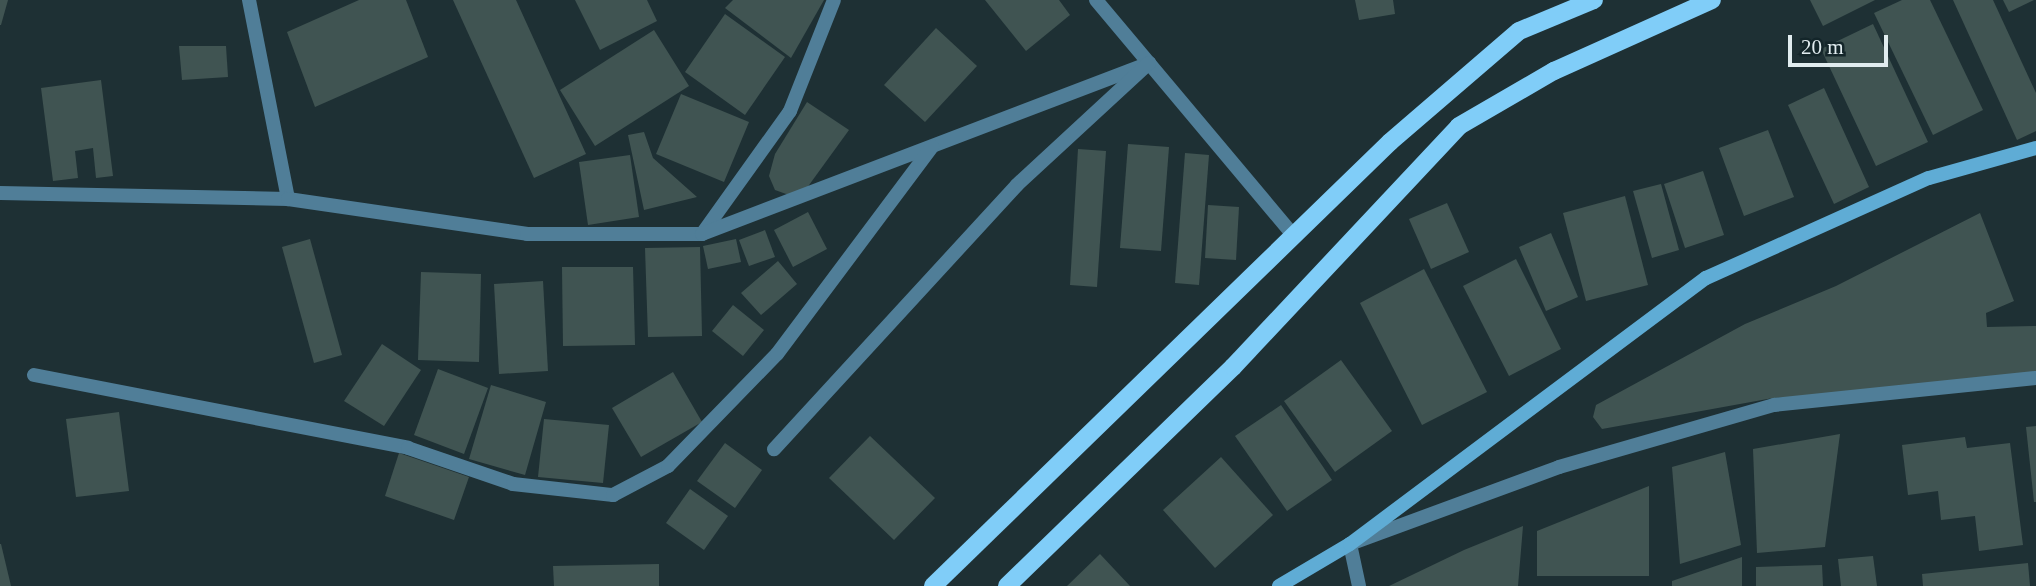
<!DOCTYPE html>
<style>
body{margin:0}
#map{position:relative;width:2036px;height:586px;overflow:hidden;background:#1e3034;font-family:Georgia,serif}
div>[style]{position:absolute}
[style*='--x']{left:calc(var(--x)*1px);top:calc(var(--y)*1px);width:calc(var(--w)*1px);rotate:calc(var(--a)*1deg)}
.building>*{inset:0;background:#405452}
.minor>*{height:14px;margin:-7px;padding:0 7px;transform-origin:7px;border-radius:7px;background:#507e98}
.secondary>*{height:14px;margin:-7px;padding:0 7px;transform-origin:7px;border-radius:7px;background:#5facd5}
.primary>*{height:18px;margin:-9px;padding:0 9px;transform-origin:9px;border-radius:9px;background:#80cdf8}
span{translate:-50% -50%;white-space:nowrap;text-align:center;line-height:1.15;-webkit-text-stroke:5px #14262a;paint-order:stroke}
.scale{position:absolute;left:1788px;top:35px;width:100px;height:32px;box-sizing:border-box;border:4px solid #e1ecef;border-top:0;padding-left:9px;font-size:21px;line-height:24px;white-space:nowrap;color:#e1ecef;-webkit-text-stroke:5px #14262a;paint-order:stroke}
</style>
<div id="map">
<div class="building">
<div style="clip-path:polygon(0 0,8px 0,1px 25px,0 25px)"></div>
<div style="clip-path:polygon(359px 0,406px 0,428px 57px,315px 107px,287px 32px)"></div>
<div style="clip-path:polygon(453px 0,516px 0,586px 154px,534px 178px)"></div>
<div style="clip-path:polygon(575px 0,647px 0,657px 21px,600px 50px)"></div>
<div style="clip-path:polygon(733px 0,824px 0,791px 58px,725px 8px)"></div>
<div style="clip-path:polygon(985px 0,1059px 0,1070px 15px,1026px 51px)"></div>
<div style="clip-path:polygon(1355px 0,1393px 0,1395px 14px,1359px 20px)"></div>
<div style="clip-path:polygon(1810px 0,1875px 0,1823px 26px)"></div>
<div style="clip-path:polygon(1902px 0,1930px 0,1983px 110px,1933px 135px,1874px 13px)"></div>
<div style="clip-path:polygon(1953px 0,1993px 0,2036px 93px,2036px 131px,2017px 140px)"></div>
<div style="clip-path:polygon(2003px 0,2034px 0,2009px 12px)"></div>
<div style="clip-path:polygon(725px 14px,785px 57px,745px 115px,685px 72px)"></div>
<div style="clip-path:polygon(1873px 24px,1928px 142px,1876px 166px,1821px 49px)"></div>
<div style="clip-path:polygon(936px 28px,977px 66px,925px 122px,884px 85px)"></div>
<div style="clip-path:polygon(654px 30px,689px 86px,595px 146px,560px 90px)"></div>
<div style="clip-path:polygon(179px 46px,226px 46px,228px 77px,182px 80px)"></div>
<div style="clip-path:polygon(101px 80px,113px 176px,96px 178px,93px 148px,75px 151px,78px 178px,53px 181px,41px 88px)"></div>
<div style="clip-path:polygon(1824px 88px,1869px 187px,1834px 204px,1788px 105px)"></div>
<div style="clip-path:polygon(681px 94px,749px 122px,724px 182px,656px 154px)"></div>
<div style="clip-path:polygon(807px 102px,849px 130px,804px 192px,789px 195px,775px 190px,769px 176px,775px 154px)"></div>
<div style="clip-path:polygon(1768px 130px,1794px 197px,1744px 216px,1719px 148px)"></div>
<div style="clip-path:polygon(644px 132px,653px 158px,697px 197px,644px 210px,628px 135px)"></div>
<div style="clip-path:polygon(1128px 144px,1169px 147px,1161px 251px,1120px 248px)"></div>
<div style="clip-path:polygon(1078px 149px,1106px 151px,1097px 287px,1070px 285px)"></div>
<div style="clip-path:polygon(1185px 153px,1209px 155px,1199px 285px,1175px 283px)"></div>
<div style="clip-path:polygon(630px 155px,639px 217px,588px 225px,579px 162px)"></div>
<div style="clip-path:polygon(1703px 171px,1724px 235px,1685px 248px,1664px 184px)"></div>
<div style="clip-path:polygon(1661px 184px,1679px 250px,1652px 258px,1633px 191px)"></div>
<div style="clip-path:polygon(1625px 196px,1648px 285px,1586px 301px,1563px 213px)"></div>
<div style="clip-path:polygon(1447px 203px,1469px 252px,1431px 269px,1409px 219px)"></div>
<div style="clip-path:polygon(1208px 205px,1239px 207px,1236px 260px,1205px 258px)"></div>
<div style="clip-path:polygon(808px 212px,827px 249px,793px 267px,774px 230px)"></div>
<div style="clip-path:polygon(1980px 213px,2014px 301px,1986px 313px,1987px 327px,2036px 326px,2036px 384px,1773px 398px,1602px 429px,1593px 417px,1596px 405px,1745px 324px,1836px 286px)"></div>
<div style="clip-path:polygon(765px 230px,775px 257px,749px 266px,739px 240px)"></div>
<div style="clip-path:polygon(1551px 233px,1578px 297px,1546px 311px,1519px 247px)"></div>
<div style="clip-path:polygon(310px 239px,342px 355px,314px 363px,282px 247px)"></div>
<div style="clip-path:polygon(736px 239px,741px 262px,708px 269px,703px 246px)"></div>
<div style="clip-path:polygon(700px 247px,702px 336px,648px 337px,645px 248px)"></div>
<div style="clip-path:polygon(1516px 259px,1561px 349px,1509px 376px,1463px 286px)"></div>
<div style="clip-path:polygon(778px 261px,797px 284px,761px 315px,741px 293px)"></div>
<div style="clip-path:polygon(562px 267px,633px 267px,635px 345px,563px 346px)"></div>
<div style="clip-path:polygon(1424px 269px,1487px 392px,1422px 425px,1360px 303px)"></div>
<div style="clip-path:polygon(421px 272px,481px 274px,479px 362px,418px 360px)"></div>
<div style="clip-path:polygon(543px 281px,548px 371px,499px 374px,494px 284px)"></div>
<div style="clip-path:polygon(733px 305px,764px 330px,743px 356px,712px 331px)"></div>
<div style="clip-path:polygon(382px 344px,421px 370px,384px 426px,344px 401px)"></div>
<div style="clip-path:polygon(1341px 360px,1392px 431px,1335px 472px,1284px 401px)"></div>
<div style="clip-path:polygon(438px 369px,488px 388px,464px 454px,414px 435px)"></div>
<div style="clip-path:polygon(673px 372px,702px 422px,641px 457px,612px 408px)"></div>
<div style="clip-path:polygon(491px 385px,546px 402px,525px 475px,469px 459px)"></div>
<div style="clip-path:polygon(1281px 405px,1332px 480px,1287px 511px,1235px 436px)"></div>
<div style="clip-path:polygon(119px 412px,129px 491px,76px 497px,66px 419px)"></div>
<div style="clip-path:polygon(544px 419px,609px 425px,603px 483px,538px 477px)"></div>
<div style="clip-path:polygon(2036px 426px,2036px 502px,2034px 502px,2026px 427px)"></div>
<div style="clip-path:polygon(1840px 434px,1825px 547px,1757px 553px,1753px 449px)"></div>
<div style="clip-path:polygon(870px 436px,935px 498px,894px 540px,829px 478px)"></div>
<div style="clip-path:polygon(1965px 437px,1967px 448px,2010px 443px,2023px 545px,1979px 551px,1975px 516px,1941px 520px,1938px 491px,1908px 495px,1902px 445px)"></div>
<div style="clip-path:polygon(725px 443px,762px 470px,735px 508px,697px 481px)"></div>
<div style="clip-path:polygon(1725px 452px,1741px 545px,1680px 564px,1672px 467px)"></div>
<div style="clip-path:polygon(399px 453px,469px 477px,454px 520px,385px 496px)"></div>
<div style="clip-path:polygon(1221px 457px,1273px 515px,1215px 568px,1163px 510px)"></div>
<div style="clip-path:polygon(1649px 486px,1649px 576px,1537px 576px,1537px 531px)"></div>
<div style="clip-path:polygon(690px 489px,728px 516px,704px 550px,666px 523px)"></div>
<div style="clip-path:polygon(1523px 526px,1518px 586px,1389px 586px,1464px 550px)"></div>
<div style="clip-path:polygon(0 544px,1px 544px,11px 586px,0 586px)"></div>
<div style="clip-path:polygon(1100px 554px,1130px 586px,1067px 586px)"></div>
<div style="clip-path:polygon(1873px 556px,1877px 586px,1841px 586px,1838px 559px)"></div>
<div style="clip-path:polygon(1742px 557px,1742px 586px,1672px 586px,1672px 581px)"></div>
<div style="clip-path:polygon(2028px 563px,2030px 586px,1923px 586px,1922px 574px)"></div>
<div style="clip-path:polygon(659px 564px,659px 586px,554px 586px,553px 566px)"></div>
<div style="clip-path:polygon(1822px 565px,1823px 586px,1756px 586px,1756px 567px)"></div>
</div>
<div class="minor">
<div style="--x:249;--y:0;--w:203;--a:78.9"></div>
<div style="--x:1096;--y:0;--w:308;--a:50"></div>
<div style="--x:0;--y:193;--w:288;--a:1.2"></div>
<div style="--x:288;--y:199;--w:242;--a:8.3"></div>
<div style="--x:527;--y:234;--w:175;--a:0"></div>
<div style="--x:702;--y:234;--w:151;--a:-54.4"></div>
<div style="--x:790;--y:111;--w:119;--a:-68.4"></div>
<div style="--x:702;--y:234;--w:479;--a:-20.9"></div>
<div style="--x:1149;--y:63;--w:180;--a:137.3"></div>
<div style="--x:1017;--y:185;--w:359;--a:132.6"></div>
<div style="--x:34;--y:375;--w:381;--a:11"></div>
<div style="--x:408;--y:448;--w:111;--a:18.9"></div>
<div style="--x:513;--y:484;--w:101;--a:6.3"></div>
<div style="--x:613;--y:495;--w:62;--a:-27.8"></div>
<div style="--x:668;--y:466;--w:156;--a:-45.8"></div>
<div style="--x:777;--y:354;--w:259;--a:-53.2"></div>
<div style="--x:1359;--y:586;--w:43;--a:-102.1"></div>
<div style="--x:1350;--y:544;--w:223;--a:-20.2"></div>
<div style="--x:1559;--y:467;--w:224;--a:-16.1"></div>
<div style="--x:1774;--y:405;--w:263;--a:-5.9"></div>
</div>
<div class="secondary">
<div style="--x:1279;--y:586;--w:82;--a:-30.6"></div>
<div style="--x:1350;--y:544;--w:444;--a:-36.8"></div>
<div style="--x:1706;--y:278;--w:244;--a:-24.2"></div>
<div style="--x:1929;--y:178;--w:111;--a:-15.7"></div>
</div>
<div class="primary">
<div style="--x:933;--y:586;--w:637;--a:-44.17"></div>
<div style="--x:1390;--y:142;--w:170;--a:-40.7"></div>
<div style="--x:1519;--y:31;--w:81;--a:-22.5"></div>
<div style="--x:1007;--y:586;--w:315;--a:-44.1"></div>
<div style="--x:1233;--y:367;--w:330;--a:-46.8"></div>
<div style="--x:1459;--y:126;--w:110;--a:-30.1"></div>
<div style="--x:1554;--y:71;--w:173;--a:-24.2"></div>
</div>
<div class="scale">20 m</div>
</div>
